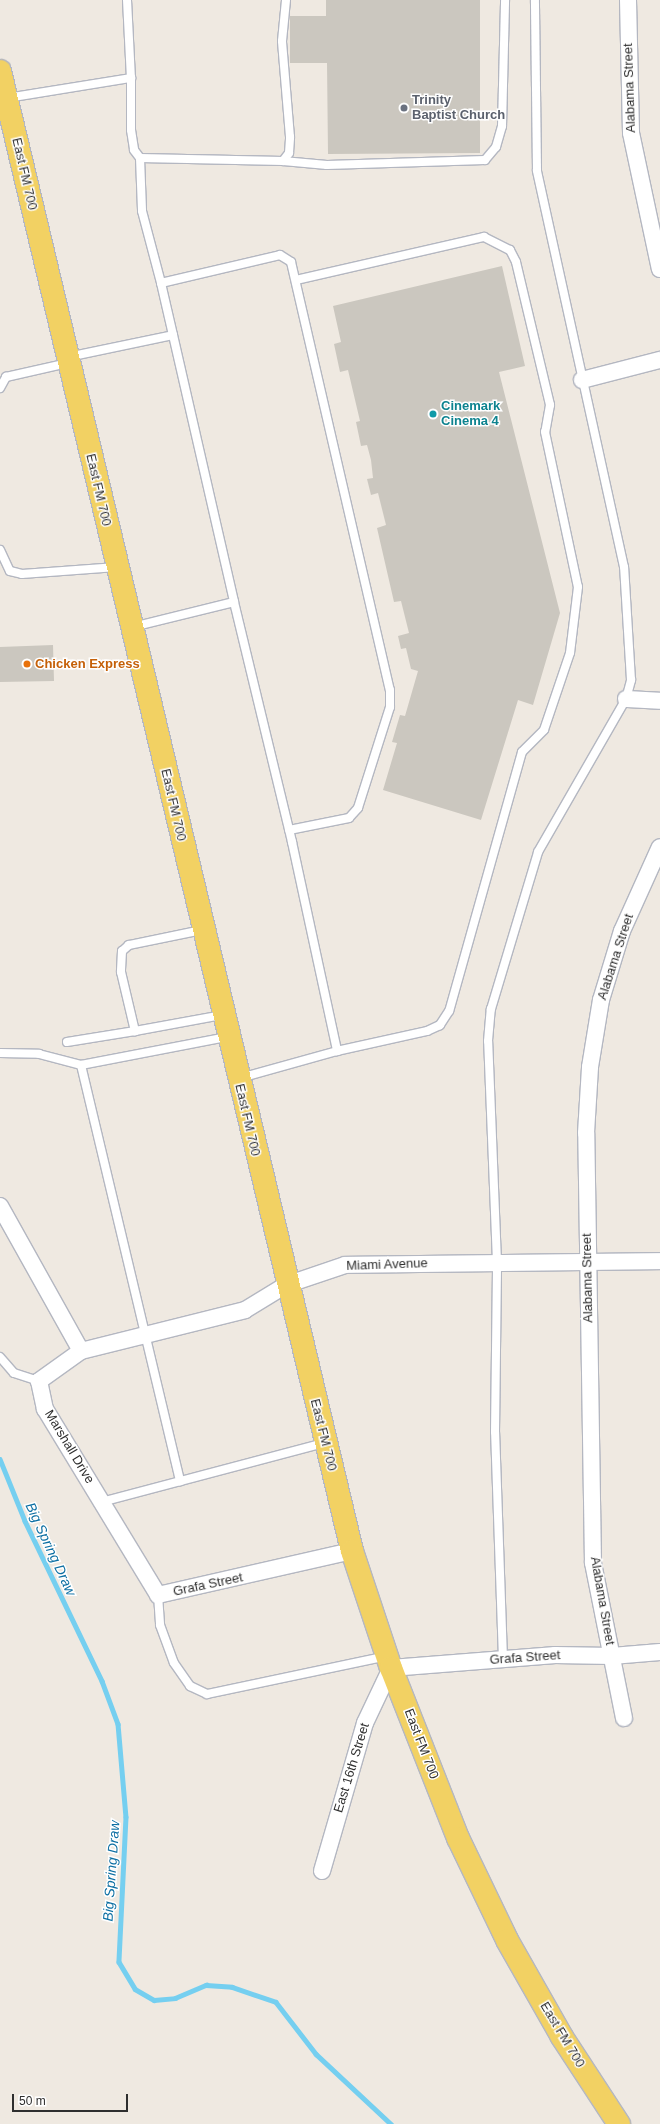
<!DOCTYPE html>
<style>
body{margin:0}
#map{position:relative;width:660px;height:2124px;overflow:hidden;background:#efe9e1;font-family:Arial,sans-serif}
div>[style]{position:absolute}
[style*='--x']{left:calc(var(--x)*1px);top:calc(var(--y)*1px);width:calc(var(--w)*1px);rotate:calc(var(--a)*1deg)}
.stream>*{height:4.5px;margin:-2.25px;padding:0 2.25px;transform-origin:2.25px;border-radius:2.25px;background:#75cff0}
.building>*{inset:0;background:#cbc7bf}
.roads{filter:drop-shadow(1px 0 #b4b7c1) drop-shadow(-1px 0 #b4b7c1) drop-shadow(0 1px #b4b7c1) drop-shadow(0 -1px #b4b7c1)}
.service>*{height:8px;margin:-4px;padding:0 4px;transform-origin:4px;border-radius:4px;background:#fff}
.minor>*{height:16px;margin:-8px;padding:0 8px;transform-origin:8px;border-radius:8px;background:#fff}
.primary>*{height:22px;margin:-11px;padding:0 11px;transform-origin:11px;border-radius:11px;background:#f2d163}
.dots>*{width:11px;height:11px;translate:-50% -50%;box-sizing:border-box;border:2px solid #fff;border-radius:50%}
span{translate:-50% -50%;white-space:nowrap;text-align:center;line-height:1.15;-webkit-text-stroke:3px #fff;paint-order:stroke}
.street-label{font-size:13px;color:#2e2e2e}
.worship-label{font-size:13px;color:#5b616d;font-weight:700}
.left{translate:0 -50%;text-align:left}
.culture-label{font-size:13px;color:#0d838f;font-weight:700}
.food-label{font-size:13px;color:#c56008;font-weight:700}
.water-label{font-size:14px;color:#0d6fa3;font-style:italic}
.scale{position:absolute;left:12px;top:2094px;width:116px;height:18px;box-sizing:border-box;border:2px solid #2e2e2e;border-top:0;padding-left:5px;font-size:12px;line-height:14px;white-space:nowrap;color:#2e2e2e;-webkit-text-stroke:3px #fff;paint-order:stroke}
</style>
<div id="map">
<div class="stream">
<div style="--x:0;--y:1459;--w:67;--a:68"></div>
<div style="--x:25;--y:1521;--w:178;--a:64.3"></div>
<div style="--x:102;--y:1681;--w:46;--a:69.6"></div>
<div style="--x:118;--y:1724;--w:93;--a:85.1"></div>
<div style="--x:126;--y:1817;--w:145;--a:92.8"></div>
<div style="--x:119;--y:1962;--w:31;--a:59"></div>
<div style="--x:135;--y:1989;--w:22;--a:30"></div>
<div style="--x:154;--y:2000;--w:21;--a:-5"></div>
<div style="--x:175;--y:1998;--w:34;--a:-23"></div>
<div style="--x:206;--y:1985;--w:26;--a:4"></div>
<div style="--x:232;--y:1987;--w:46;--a:18.8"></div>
<div style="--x:276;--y:2002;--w:66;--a:52.4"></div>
<div style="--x:316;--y:2054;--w:103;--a:43"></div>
</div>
<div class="building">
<div style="clip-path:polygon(326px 0,480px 0,480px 153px,328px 154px,327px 63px,290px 63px,290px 16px,326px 16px)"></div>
<div style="clip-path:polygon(502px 266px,525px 366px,499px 372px,560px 613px,533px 705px,518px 700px,481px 820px,383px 790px,397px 743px,392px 742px,400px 715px,405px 716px,418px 671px,411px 669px,406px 648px,401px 649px,398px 636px,409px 633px,401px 601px,394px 602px,377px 528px,386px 525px,378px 493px,371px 495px,367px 479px,373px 478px,371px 460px,367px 445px,361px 446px,356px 422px,360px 421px,348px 370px,340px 372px,334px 344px,341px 342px,333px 306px)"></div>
<div style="clip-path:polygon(53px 645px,54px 681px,0 682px,0 647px)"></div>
</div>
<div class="roads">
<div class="service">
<div style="--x:127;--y:0;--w:78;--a:87.1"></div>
<div style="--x:7;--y:98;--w:126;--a:-9.2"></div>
<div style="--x:131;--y:78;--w:52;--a:90"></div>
<div style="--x:131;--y:130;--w:20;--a:81"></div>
<div style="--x:134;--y:150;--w:10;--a:53"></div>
<div style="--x:140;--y:158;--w:143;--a:1.2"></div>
<div style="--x:283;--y:161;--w:10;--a:-53"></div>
<div style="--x:289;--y:153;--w:16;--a:-86"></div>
<div style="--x:290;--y:137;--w:96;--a:-94.8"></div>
<div style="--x:282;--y:41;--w:41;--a:-84.4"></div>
<div style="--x:140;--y:158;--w:53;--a:87.8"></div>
<div style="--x:142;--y:211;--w:74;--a:75.2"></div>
<div style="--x:283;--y:161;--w:44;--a:5.2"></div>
<div style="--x:327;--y:165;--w:158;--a:-1.8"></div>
<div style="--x:485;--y:160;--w:17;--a:-50"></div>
<div style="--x:496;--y:147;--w:22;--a:-74"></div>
<div style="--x:502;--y:126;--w:126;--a:-88.6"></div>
<div style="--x:296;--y:280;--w:193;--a:-12.9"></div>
<div style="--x:484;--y:237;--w:29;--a:27"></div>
<div style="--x:510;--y:250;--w:13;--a:63"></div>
<div style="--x:516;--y:262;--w:147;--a:76.6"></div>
<div style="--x:550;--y:405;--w:27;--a:100"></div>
<div style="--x:545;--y:432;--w:158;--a:78"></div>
<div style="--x:578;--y:587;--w:66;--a:96.9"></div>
<div style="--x:570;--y:653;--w:81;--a:108.7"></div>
<div style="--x:544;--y:730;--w:31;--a:135"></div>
<div style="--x:522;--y:752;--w:269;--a:105.7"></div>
<div style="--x:449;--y:1011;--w:17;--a:123"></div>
<div style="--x:440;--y:1025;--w:14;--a:155"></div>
<div style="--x:427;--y:1031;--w:92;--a:167.5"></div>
<div style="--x:173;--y:335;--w:53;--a:-103"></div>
<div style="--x:161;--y:283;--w:122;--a:-13.2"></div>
<div style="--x:280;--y:255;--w:13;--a:32"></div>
<div style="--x:291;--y:262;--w:439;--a:77"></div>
<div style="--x:390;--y:690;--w:17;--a:90"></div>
<div style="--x:390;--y:707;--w:106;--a:107.6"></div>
<div style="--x:358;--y:808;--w:13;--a:132"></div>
<div style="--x:349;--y:818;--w:61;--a:168.7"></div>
<div style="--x:68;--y:357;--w:107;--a:-11.8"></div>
<div style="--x:173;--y:335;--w:274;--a:77.1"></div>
<div style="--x:234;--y:602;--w:104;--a:166.1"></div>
<div style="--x:0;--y:388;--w:13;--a:-61"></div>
<div style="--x:6;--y:377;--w:64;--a:-12.7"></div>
<div style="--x:0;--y:550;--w:23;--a:65"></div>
<div style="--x:10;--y:571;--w:12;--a:14"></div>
<div style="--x:22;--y:574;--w:95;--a:-4.2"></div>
<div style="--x:234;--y:602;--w:247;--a:76.4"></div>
<div style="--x:292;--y:842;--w:214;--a:77.8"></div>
<div style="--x:337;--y:1051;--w:101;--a:164.4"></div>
<div style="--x:202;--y:930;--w:75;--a:168.4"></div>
<div style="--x:129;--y:945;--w:9;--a:139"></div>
<div style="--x:122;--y:951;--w:21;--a:93"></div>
<div style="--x:121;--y:972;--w:61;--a:76.7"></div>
<div style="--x:135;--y:1031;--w:88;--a:-10.4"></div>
<div style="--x:67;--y:1042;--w:69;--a:-9.2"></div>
<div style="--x:0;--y:1053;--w:39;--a:1"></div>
<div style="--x:39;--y:1054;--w:43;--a:14.7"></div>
<div style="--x:81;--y:1065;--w:428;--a:76.6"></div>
<div style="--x:81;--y:1065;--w:149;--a:-10.9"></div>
<div style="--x:0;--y:1357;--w:21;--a:49"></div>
<div style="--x:14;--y:1373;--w:26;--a:18"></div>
<div style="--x:101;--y:1502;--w:232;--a:-14.8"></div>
<div style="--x:158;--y:1595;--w:30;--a:86"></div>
<div style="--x:160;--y:1625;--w:40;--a:69.8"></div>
<div style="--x:174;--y:1663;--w:28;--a:55"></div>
<div style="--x:190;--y:1686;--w:19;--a:25"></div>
<div style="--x:207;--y:1694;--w:184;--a:-11.9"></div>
<div style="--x:503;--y:1659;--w:227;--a:-92"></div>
<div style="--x:495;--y:1432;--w:170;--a:-89.3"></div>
<div style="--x:497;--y:1262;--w:221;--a:-92.3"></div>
<div style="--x:488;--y:1041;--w:32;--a:-85"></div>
<div style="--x:491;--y:1009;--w:164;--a:-73.3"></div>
<div style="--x:538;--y:852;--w:177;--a:-60.1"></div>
<div style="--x:626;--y:699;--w:20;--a:-75"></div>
<div style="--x:631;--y:680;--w:113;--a:-93.5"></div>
<div style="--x:624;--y:567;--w:406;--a:-102.4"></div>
<div style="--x:537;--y:170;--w:170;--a:-90.7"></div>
</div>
<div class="minor">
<div style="--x:628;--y:0;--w:133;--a:88.7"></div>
<div style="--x:631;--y:133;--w:139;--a:78"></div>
<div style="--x:582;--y:380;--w:81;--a:-14.4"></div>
<div style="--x:626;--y:699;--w:34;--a:3"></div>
<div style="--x:0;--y:1206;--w:166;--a:60.8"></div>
<div style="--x:81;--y:1351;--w:52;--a:144.5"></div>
<div style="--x:39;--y:1381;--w:29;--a:78"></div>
<div style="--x:45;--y:1409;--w:218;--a:58.7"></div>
<div style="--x:158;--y:1595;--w:199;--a:-12.8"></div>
<div style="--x:81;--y:1351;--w:169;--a:-14"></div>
<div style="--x:245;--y:1310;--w:48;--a:-31.4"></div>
<div style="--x:286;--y:1285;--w:62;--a:-18.7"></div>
<div style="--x:345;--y:1265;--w:315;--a:-0.7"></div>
<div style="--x:624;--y:1718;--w:158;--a:-101.3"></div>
<div style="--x:593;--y:1563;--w:430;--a:-90.9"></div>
<div style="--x:586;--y:1133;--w:66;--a:-86.5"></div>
<div style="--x:590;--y:1067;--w:68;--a:-80.7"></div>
<div style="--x:601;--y:1000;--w:72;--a:-73.1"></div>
<div style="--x:622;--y:931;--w:92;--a:-65.7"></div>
<div style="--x:322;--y:1871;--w:154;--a:-73.8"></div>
<div style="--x:365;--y:1723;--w:61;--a:-64.7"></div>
<div style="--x:391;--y:1668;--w:165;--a:-4.5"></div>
<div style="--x:555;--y:1655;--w:57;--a:1"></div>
<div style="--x:612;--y:1656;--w:48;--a:-4.8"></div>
</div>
<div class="primary">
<div style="--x:0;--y:71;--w:1521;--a:76.62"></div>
<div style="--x:352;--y:1551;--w:123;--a:71.6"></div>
<div style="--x:391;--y:1668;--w:183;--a:68.5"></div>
<div style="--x:458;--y:1838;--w:113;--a:64.3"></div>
<div style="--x:507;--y:1940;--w:112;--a:60.4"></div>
<div style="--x:562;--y:2037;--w:104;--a:56.8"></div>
</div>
</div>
<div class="dots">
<div style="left:404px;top:108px;background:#6b7280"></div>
<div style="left:433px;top:414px;background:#0f9aa8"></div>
<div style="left:27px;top:664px;background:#e8710a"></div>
</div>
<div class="street-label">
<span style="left:630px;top:88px;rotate:-92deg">Alabama Street</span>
<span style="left:24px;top:174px;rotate:77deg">East FM 700</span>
<span style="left:98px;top:490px;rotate:77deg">East FM 700</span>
<span style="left:173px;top:805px;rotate:77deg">East FM 700</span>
<span style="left:616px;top:957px;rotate:-72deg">Alabama Street</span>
<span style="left:247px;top:1120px;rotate:77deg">East FM 700</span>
<span style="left:387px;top:1265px;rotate:-2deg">Miami Avenue</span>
<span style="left:588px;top:1278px;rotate:-91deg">Alabama Street</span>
<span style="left:323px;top:1435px;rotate:76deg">East FM 700</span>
<span style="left:69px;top:1447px;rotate:59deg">Marshall Drive</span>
<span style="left:208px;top:1585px;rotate:-12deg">Grafa Street</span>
<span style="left:602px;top:1601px;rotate:80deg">Alabama Street</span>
<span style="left:525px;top:1658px;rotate:-4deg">Grafa Street</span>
<span style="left:421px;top:1744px;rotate:69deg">East FM 700</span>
<span style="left:352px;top:1768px;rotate:-73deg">East 16th Street</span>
<span style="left:562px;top:2035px;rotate:59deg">East FM 700</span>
</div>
<div class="worship-label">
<span class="left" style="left:412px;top:108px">Trinity<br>Baptist Church</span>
</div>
<div class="culture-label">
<span class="left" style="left:441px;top:414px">Cinemark<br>Cinema 4</span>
</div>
<div class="food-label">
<span class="left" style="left:35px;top:664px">Chicken Express</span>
</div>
<div class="water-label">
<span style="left:51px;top:1549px;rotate:65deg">Big Spring Draw</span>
<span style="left:111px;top:1871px;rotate:-86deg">Big Spring Draw</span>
</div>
<div class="scale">50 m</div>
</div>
